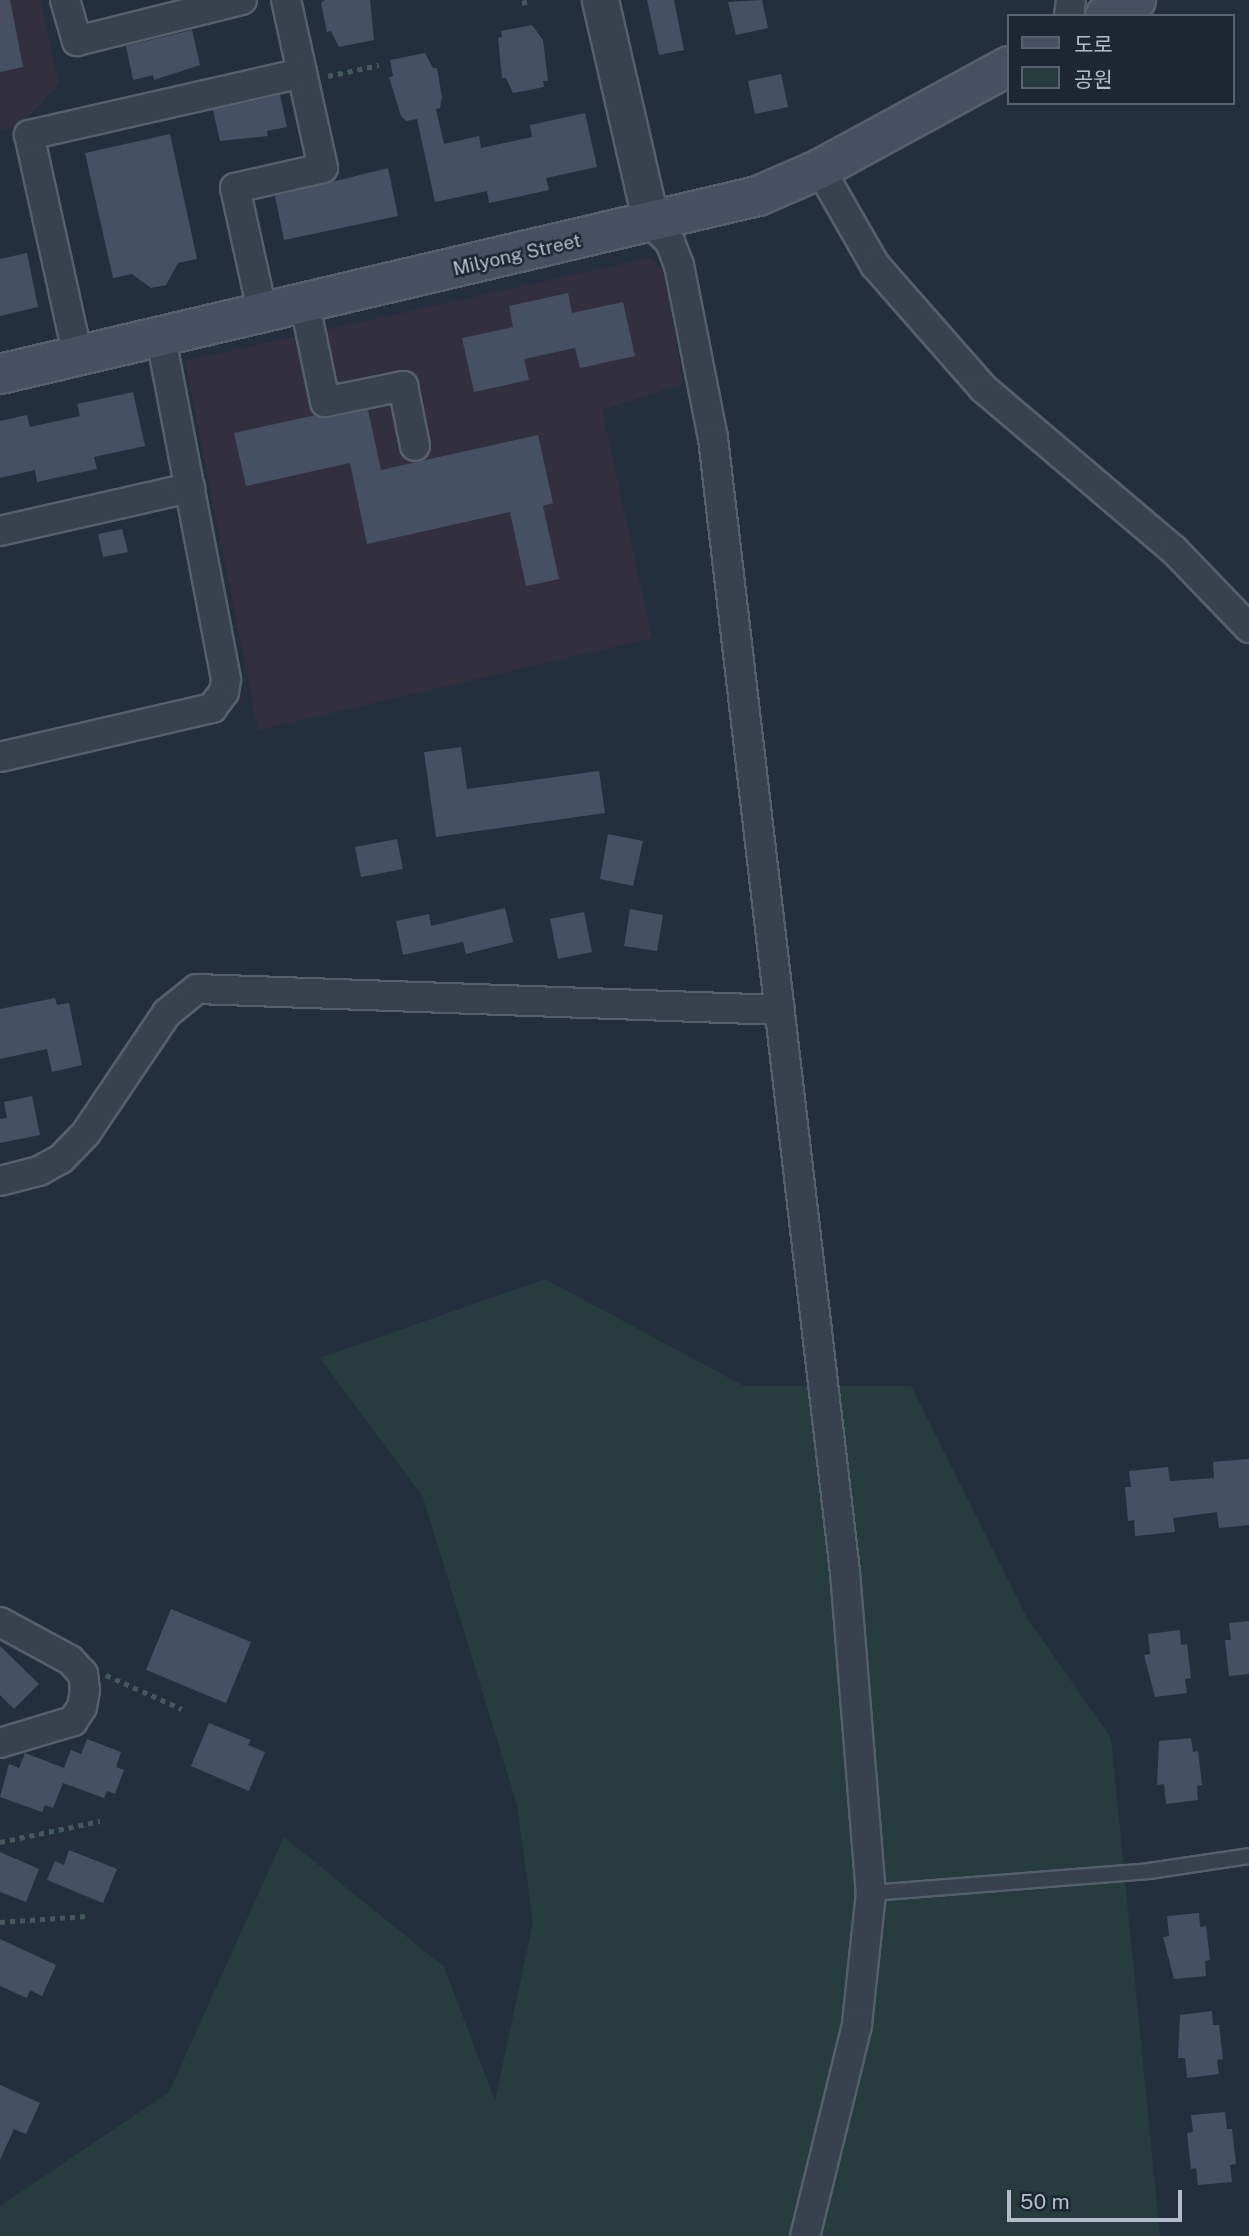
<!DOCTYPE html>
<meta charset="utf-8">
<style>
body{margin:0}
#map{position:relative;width:1249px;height:2236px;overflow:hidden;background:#242f3e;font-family:"Public Sans","Noto Sans KR",sans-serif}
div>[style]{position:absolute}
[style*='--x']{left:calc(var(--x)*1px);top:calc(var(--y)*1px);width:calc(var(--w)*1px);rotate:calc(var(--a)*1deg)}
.medical>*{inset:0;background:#32303f}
.green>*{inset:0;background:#263c3f}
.building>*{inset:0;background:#455162}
.path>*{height:4.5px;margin-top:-2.25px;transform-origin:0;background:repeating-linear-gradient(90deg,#44595c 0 5px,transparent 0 10px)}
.roads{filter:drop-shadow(2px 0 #565f6c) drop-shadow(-2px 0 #565f6c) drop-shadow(0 2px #565f6c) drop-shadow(0 -2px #565f6c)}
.service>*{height:14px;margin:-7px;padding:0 7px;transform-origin:7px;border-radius:7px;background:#38414e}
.minor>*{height:28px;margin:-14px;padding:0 14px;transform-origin:14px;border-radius:14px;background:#38414e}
.tertiary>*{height:35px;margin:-17.5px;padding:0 17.5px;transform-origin:17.5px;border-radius:17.5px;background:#38414e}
.secondary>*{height:38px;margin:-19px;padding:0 19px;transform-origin:19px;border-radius:19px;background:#465061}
span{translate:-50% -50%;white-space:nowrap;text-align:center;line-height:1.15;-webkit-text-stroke:5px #1d2633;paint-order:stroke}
.street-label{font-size:19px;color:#b4bcc9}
.legend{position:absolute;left:1007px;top:14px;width:228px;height:91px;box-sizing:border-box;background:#1d2633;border:2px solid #59626f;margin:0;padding:9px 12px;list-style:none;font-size:21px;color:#b4bcc9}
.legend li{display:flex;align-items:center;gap:14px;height:35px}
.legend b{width:35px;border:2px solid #59626f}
.scale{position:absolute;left:1007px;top:2190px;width:175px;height:32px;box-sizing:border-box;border:4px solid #b4bcc9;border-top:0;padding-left:9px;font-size:21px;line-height:24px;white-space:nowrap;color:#b4bcc9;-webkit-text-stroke:5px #1d2633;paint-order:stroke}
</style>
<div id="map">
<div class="medical">
<div style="clip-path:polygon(0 0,40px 0,59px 84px,19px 126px,0 130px)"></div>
<div style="clip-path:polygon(650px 258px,664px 272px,683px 384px,602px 410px,652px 638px,258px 730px,185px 361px)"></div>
</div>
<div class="green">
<div style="clip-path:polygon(545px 1279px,744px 1386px,911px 1386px,1027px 1618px,1111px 1738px,1160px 2236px,0 2236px,0 2206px,169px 2092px,284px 1837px,444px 1967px,495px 2101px,533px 1922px,517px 1805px,423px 1497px,320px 1358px)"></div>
</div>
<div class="building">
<div style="clip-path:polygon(0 0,10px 0,23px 67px,0 72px)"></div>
<div style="clip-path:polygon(325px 0,370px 0,374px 40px,339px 47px,331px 31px,327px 32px,321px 3px)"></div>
<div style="clip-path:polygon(647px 0,674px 0,684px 50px,659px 55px)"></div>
<div style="clip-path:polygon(762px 0,768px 28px,736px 35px,728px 2px)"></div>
<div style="clip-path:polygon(532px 25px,543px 40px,548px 81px,543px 81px,544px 87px,513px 93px,506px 78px,502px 78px,498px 38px,502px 37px,501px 31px)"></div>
<div style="clip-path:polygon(192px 30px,200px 65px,154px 80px,153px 75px,133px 80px,126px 46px)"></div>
<div style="clip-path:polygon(425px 53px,433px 68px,437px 68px,442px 97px,440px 108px,436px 109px,444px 144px,479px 136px,481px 148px,532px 137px,530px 125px,585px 113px,597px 167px,546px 178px,549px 190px,489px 203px,487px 191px,435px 202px,417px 119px,406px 121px,401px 116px,389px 77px,393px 76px,390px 60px)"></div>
<div style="clip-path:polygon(781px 74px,788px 107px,755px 114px,748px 81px)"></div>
<div style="clip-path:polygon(280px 95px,287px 127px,267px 131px,268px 136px,220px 141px,213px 110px)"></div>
<div style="clip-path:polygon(170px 134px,197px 259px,178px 263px,166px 285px,151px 288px,132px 274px,113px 278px,85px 153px)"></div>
<div style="clip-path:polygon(388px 168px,398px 216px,284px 240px,275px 196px)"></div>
<div style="clip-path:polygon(27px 253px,38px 307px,0 316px,0 259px)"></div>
<div style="clip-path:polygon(568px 293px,572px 313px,623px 302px,635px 356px,580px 368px,575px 348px,524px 359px,529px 380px,474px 392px,462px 338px,513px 327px,509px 306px)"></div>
<div style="clip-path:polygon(133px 392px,145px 446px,94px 457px,97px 469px,37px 482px,35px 470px,0 478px,0 421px,27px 415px,30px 427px,80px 416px,77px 404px)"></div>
<div style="clip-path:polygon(368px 410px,381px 470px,538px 435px,553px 503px,543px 506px,559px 579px,526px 586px,510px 512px,367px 544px,350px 463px,246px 486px,234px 433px,316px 415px,328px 418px)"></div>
<div style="clip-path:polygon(122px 529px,128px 552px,103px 557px,98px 534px)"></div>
<div style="clip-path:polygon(461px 747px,467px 789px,599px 771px,605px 813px,436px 837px,424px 752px)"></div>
<div style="clip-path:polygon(608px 834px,643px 841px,633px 886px,600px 879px)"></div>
<div style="clip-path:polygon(397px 839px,403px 869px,361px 877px,355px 847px)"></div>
<div style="clip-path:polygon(505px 908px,513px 942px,466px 954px,463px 942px,403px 955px,396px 921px,429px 914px,431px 926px)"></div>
<div style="clip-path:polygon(630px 909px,663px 915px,657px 951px,624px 946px)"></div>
<div style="clip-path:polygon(584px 912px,592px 952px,558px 959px,550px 919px)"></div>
<div style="clip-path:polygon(55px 998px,57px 1005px,69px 1003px,82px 1065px,52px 1072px,47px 1049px,0 1059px,0 1009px)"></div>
<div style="clip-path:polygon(32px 1096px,40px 1135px,0 1143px,0 1119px,7px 1118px,4px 1102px)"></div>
<div style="clip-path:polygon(1249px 1459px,1249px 1525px,1219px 1528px,1217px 1512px,1173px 1518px,1175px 1532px,1135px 1536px,1134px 1520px,1128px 1521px,1125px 1487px,1131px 1487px,1129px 1471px,1168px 1467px,1170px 1481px,1214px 1478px,1213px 1462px)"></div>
<div style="clip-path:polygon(171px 1609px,251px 1642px,226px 1703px,146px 1670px)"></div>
<div style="clip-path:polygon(1249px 1621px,1249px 1674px,1229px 1676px,1225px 1640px,1231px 1640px,1229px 1623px)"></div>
<div style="clip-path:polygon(1180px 1630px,1181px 1645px,1187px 1644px,1191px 1678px,1185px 1679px,1187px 1693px,1155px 1697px,1144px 1655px,1150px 1654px,1148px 1634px)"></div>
<div style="clip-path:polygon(0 1646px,39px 1684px,14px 1709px,0 1695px)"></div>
<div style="clip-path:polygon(209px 1723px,251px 1740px,248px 1745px,265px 1752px,249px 1791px,191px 1766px)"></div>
<div style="clip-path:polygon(1191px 1738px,1193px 1752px,1198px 1751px,1202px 1785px,1197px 1786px,1198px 1800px,1166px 1804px,1164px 1784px,1157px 1785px,1159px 1741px)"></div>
<div style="clip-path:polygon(87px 1739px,121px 1752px,116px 1767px,124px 1770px,115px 1794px,107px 1791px,104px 1798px,63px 1783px,53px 1808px,45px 1805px,42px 1812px,0 1797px,9px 1764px,19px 1768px,25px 1753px,64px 1768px,71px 1750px,81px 1754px)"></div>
<div style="clip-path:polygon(69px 1850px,117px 1869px,103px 1903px,47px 1880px,55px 1861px,64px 1865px)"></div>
<div style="clip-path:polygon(0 1852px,39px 1869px,26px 1902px,0 1892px)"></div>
<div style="clip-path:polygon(1199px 1913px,1200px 1927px,1206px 1926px,1210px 1960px,1205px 1961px,1206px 1976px,1174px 1979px,1163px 1937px,1169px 1936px,1167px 1916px)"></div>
<div style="clip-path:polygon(0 1939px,56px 1965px,42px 1996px,30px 1990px,27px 1998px,0 1986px)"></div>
<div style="clip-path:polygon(1212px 2011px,1213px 2025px,1219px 2025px,1223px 2059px,1217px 2060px,1219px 2074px,1187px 2078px,1185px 2058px,1178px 2058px,1180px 2015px)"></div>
<div style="clip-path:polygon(0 2085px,40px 2103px,26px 2134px,14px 2129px,0 2160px)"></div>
<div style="clip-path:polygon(1225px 2112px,1227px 2129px,1232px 2129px,1236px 2164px,1230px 2165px,1232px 2182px,1198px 2185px,1196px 2168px,1191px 2169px,1187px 2133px,1193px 2132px,1191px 2115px)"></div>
</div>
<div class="path">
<div style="--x:524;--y:0;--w:8;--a:76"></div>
<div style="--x:328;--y:76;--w:52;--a:-12.2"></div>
<div style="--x:106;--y:1675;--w:83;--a:24.1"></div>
<div style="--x:0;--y:1842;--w:102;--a:-11.9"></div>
<div style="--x:0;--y:1922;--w:87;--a:-3.9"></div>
</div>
<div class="roads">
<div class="service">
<div style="--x:871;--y:1893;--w:279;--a:-4.5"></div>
<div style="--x:1149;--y:1871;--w:101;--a:-8.5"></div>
</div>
<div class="minor">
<div style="--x:65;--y:0;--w:43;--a:73.7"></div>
<div style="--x:77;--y:41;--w:170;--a:-14"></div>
<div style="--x:1069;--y:16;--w:16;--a:-83"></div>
<div style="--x:820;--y:169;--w:111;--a:60.2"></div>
<div style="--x:875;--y:265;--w:165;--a:48.7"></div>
<div style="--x:984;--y:389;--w:249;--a:40.3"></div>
<div style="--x:1174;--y:550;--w:108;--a:46.1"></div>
<div style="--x:651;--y:223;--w:27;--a:45"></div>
<div style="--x:670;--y:242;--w:25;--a:69"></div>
<div style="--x:679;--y:265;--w:176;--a:78.9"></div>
<div style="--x:713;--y:438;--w:1142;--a:83.36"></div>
<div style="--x:845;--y:1572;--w:322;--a:85.4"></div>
<div style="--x:871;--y:1893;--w:133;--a:96.1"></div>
<div style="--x:857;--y:2025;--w:217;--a:103.8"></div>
<div style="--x:305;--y:305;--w:99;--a:78.3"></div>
<div style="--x:325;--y:402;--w:80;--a:-11.6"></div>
<div style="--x:403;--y:386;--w:61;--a:78.7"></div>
<div style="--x:263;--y:315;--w:130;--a:-102.4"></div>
<div style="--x:235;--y:188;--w:90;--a:-12.8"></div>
<div style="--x:323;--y:168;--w:172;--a:-102.4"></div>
<div style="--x:78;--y:357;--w:227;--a:-102.4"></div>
<div style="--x:29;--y:135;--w:280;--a:-12.8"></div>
<div style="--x:0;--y:531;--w:195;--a:-12.8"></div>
<div style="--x:0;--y:757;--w:218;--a:-13"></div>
<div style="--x:212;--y:708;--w:20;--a:-53"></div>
<div style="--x:224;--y:692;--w:13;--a:-81"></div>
<div style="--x:226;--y:679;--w:346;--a:-100.8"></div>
<div style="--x:0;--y:1181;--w:40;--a:-14.4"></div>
<div style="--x:39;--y:1171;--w:25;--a:-29"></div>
<div style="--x:61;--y:1159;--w:36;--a:-46"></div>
<div style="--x:86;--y:1133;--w:145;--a:-56"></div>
<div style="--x:167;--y:1013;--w:38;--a:-39"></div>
<div style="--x:197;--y:989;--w:583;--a:2.06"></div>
<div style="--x:0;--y:1622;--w:80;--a:28.5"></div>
<div style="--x:70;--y:1660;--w:19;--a:47"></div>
<div style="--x:83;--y:1674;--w:16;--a:83"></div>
<div style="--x:85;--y:1690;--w:17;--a:100"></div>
<div style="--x:82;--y:1707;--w:17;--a:123"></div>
<div style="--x:73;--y:1721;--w:76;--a:163.2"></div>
</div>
<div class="tertiary">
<div style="--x:600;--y:0;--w:229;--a:77.1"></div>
</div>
<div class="secondary">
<div style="--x:1105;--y:16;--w:35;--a:-27"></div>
<div style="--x:0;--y:374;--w:779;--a:-13.22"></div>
<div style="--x:758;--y:196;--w:68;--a:-23.5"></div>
<div style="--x:820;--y:169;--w:215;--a:-28.6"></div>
</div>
</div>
<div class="street-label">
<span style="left:517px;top:255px;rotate:-13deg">Milyong Street</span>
</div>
<ul class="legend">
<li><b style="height:9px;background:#465061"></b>도로</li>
<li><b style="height:19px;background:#263c3f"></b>공원</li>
</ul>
<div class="scale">50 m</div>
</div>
